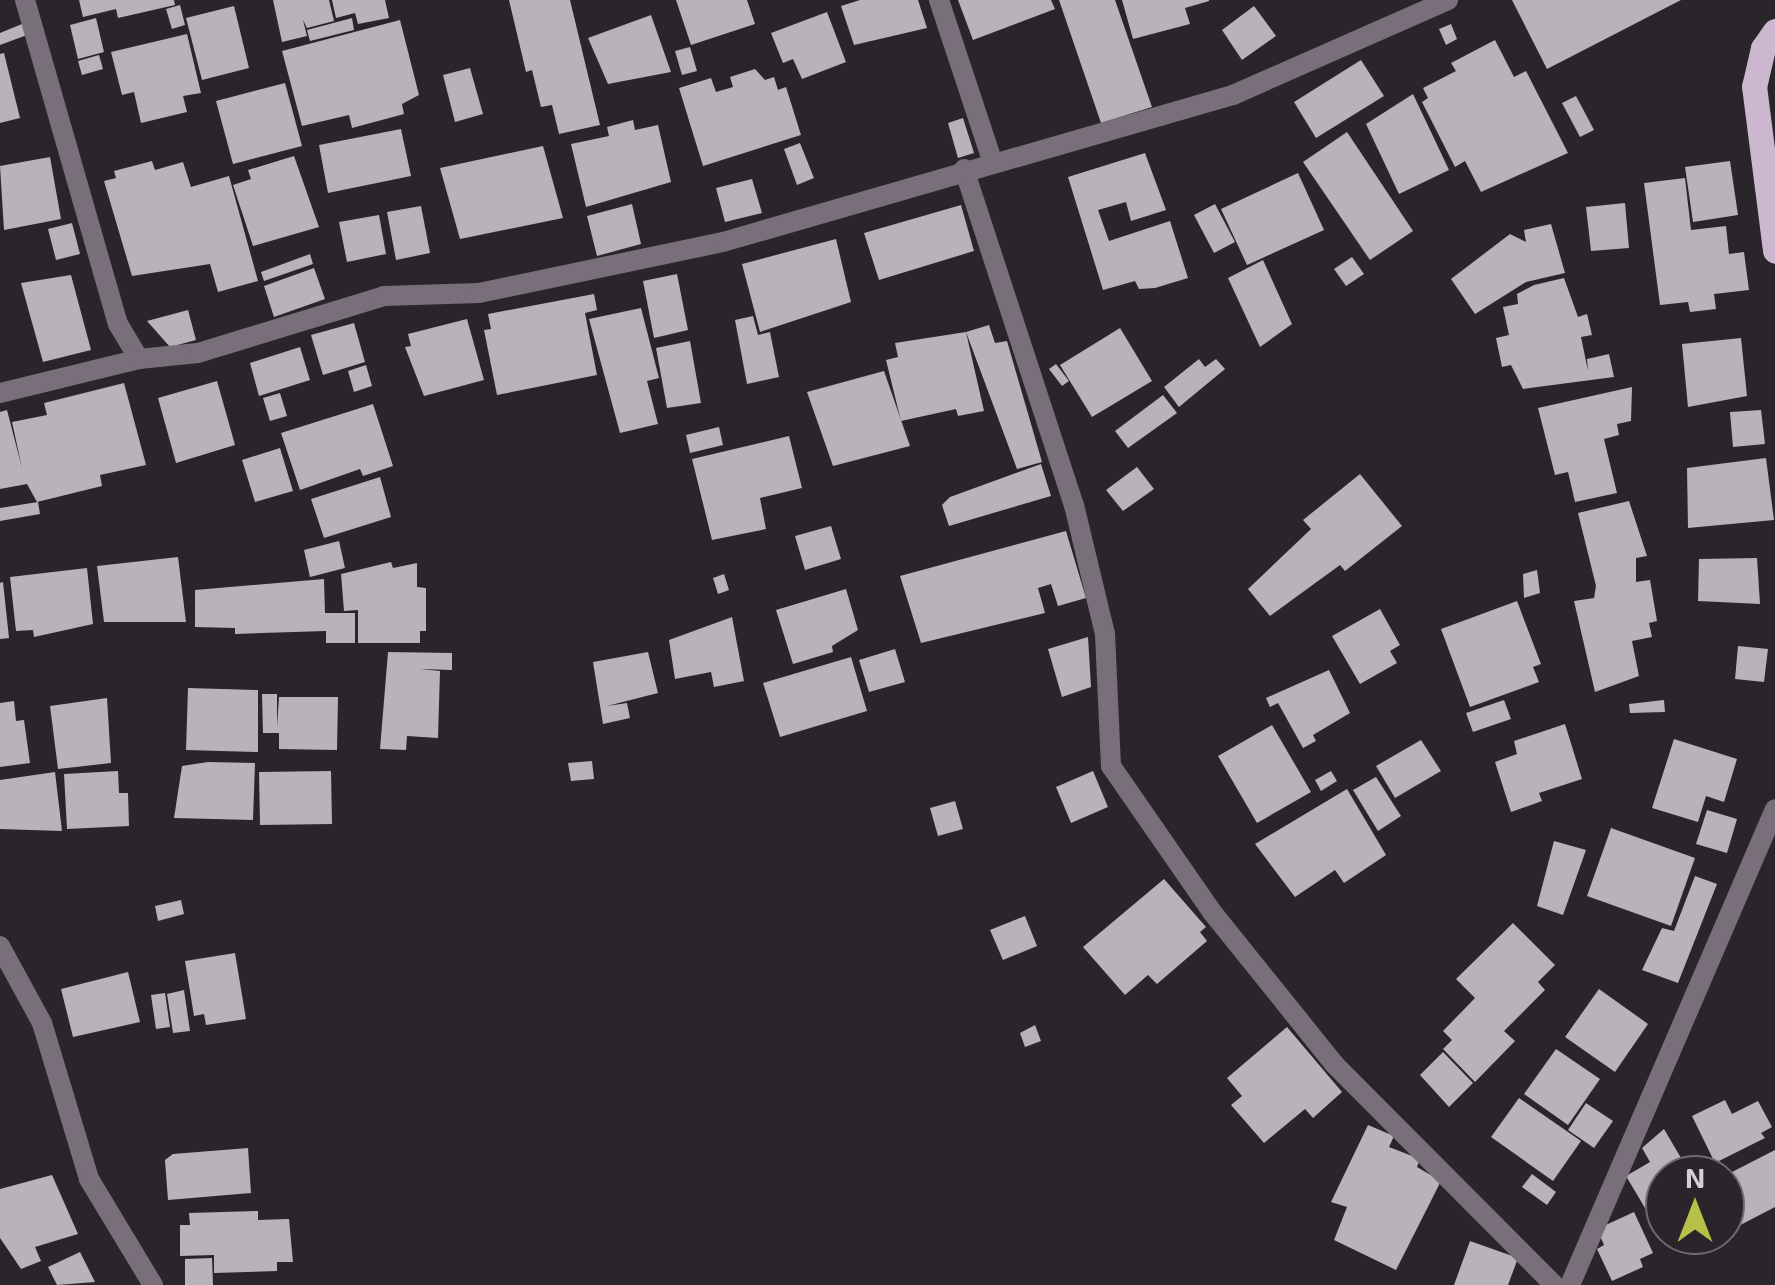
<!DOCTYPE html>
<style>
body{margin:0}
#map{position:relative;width:1775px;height:1285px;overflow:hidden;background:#2a252b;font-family:"Exo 2",sans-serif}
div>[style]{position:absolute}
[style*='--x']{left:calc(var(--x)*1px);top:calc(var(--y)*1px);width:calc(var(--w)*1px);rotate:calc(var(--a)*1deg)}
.building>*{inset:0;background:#b8b2b9}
.street>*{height:20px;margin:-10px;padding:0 10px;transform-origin:10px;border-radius:10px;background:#796f7a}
.primary>*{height:25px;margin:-12.5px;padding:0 12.5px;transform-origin:12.5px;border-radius:12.5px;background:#ccb8ce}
span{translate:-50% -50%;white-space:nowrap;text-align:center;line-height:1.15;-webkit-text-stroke:10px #2a252b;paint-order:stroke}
.north{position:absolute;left:1645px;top:1155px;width:100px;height:100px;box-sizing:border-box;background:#2a252b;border:2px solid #6e6a6f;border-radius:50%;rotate:0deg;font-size:28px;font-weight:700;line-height:40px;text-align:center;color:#d4d1d4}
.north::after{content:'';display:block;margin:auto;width:35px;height:45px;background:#b8c147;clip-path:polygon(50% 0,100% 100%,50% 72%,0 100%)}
</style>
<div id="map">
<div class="building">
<div style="clip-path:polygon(79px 0,174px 0,175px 5px,118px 18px,116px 9px,83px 17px)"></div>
<div style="clip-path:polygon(273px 0,329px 0,334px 21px,307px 28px,303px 20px,307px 36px,282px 42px)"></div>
<div style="clip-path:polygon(332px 0,385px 0,389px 18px,358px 24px,355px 13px,336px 18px)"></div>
<div style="clip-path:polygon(509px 0,570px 0,600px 125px,559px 134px,552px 105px,541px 107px,532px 70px,526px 72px)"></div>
<div style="clip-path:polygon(676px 0,747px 0,755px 24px,691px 45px)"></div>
<div style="clip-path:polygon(860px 0,918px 0,927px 28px,854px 45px,841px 6px)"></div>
<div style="clip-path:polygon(958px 0,1051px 0,1055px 9px,973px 40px)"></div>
<div style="clip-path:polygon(1059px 0,1115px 0,1152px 107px,1101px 123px)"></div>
<div style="clip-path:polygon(1122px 0,1209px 0,1209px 1px,1185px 8px,1190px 24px,1133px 39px)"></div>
<div style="clip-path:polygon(1512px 0,1681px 0,1547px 69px)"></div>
<div style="clip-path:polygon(180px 5px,185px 25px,172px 29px,166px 9px)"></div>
<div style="clip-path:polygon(234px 6px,249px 68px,202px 80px,186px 18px)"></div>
<div style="clip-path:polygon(1254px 6px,1276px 36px,1242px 60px,1222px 30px)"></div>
<div style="clip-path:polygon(827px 12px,846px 62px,802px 79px,793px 59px,783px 63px,771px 33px)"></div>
<div style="clip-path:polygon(651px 15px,671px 72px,608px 84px,588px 38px)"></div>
<div style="clip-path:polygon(96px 18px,104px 52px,78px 59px,70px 25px)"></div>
<div style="clip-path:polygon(352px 18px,354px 30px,310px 41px,307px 30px)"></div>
<div style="clip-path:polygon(400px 20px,419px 95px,402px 104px,404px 114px,352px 128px,349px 115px,302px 126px,282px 51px)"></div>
<div style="clip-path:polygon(22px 24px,27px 35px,0 45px,0 33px)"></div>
<div style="clip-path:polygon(1451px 24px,1457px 39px,1446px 45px,1439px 29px)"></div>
<div style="clip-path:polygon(187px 34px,201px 93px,183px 96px,187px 112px,141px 123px,134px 92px,122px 95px,111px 52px)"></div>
<div style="clip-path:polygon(1495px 40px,1514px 77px,1526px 71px,1568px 153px,1481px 192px,1465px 161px,1455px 167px,1422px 102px,1428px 98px,1423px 88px,1456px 71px,1451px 63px)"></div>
<div style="clip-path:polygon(690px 47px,697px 71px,682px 75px,675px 51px)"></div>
<div style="clip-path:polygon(4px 53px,20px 118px,0 123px,0 54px)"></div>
<div style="clip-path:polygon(99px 55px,103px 69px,82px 75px,78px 61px)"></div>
<div style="clip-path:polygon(1361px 60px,1384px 96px,1316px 138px,1294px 102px)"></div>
<div style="clip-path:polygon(470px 68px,483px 114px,455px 122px,443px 75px)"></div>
<div style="clip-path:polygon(755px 69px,765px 80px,774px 77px,778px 90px,786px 87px,801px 135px,703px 166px,679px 88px,711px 78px,716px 92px,733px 87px,730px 77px)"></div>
<div style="clip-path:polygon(285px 83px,302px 146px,233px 164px,216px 101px)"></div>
<div style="clip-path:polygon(1413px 94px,1449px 170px,1399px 194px,1366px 124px)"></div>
<div style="clip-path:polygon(1576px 96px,1594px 130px,1580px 137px,1562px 103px)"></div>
<div style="clip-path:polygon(963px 118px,974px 153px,958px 158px,948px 123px)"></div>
<div style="clip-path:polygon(633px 120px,635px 130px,658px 125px,671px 182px,586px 207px,571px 144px,609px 136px,607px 127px)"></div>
<div style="clip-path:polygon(401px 129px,411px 176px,328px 193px,319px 145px)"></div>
<div style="clip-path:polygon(1347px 132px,1413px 231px,1370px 260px,1303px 162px)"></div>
<div style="clip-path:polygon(800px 143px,814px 178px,797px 185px,784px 149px)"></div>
<div style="clip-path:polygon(543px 146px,563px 218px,460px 239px,440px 168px)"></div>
<div style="clip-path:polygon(1145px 153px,1166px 210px,1131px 221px,1126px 202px,1098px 210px,1109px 241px,1170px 221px,1188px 278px,1155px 288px,1139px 289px,1135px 281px,1103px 290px,1068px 177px)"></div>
<div style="clip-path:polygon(294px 156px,319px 227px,253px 246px,233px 185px,251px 179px,248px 170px)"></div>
<div style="clip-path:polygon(50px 157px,61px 219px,4px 230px,0 166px)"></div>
<div style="clip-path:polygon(152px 161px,155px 170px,183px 162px,191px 187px,229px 176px,258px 281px,218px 292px,210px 264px,132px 276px,104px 181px,116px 178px,114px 171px)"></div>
<div style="clip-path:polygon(1730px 161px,1738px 215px,1693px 222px,1685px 167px)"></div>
<div style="clip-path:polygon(1298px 173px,1324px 230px,1247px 265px,1221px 209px)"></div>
<div style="clip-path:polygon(1685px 178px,1691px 230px,1726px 226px,1729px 254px,1744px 252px,1749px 290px,1714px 294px,1716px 309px,1690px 312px,1688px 302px,1660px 305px,1644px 183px)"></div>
<div style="clip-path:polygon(752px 179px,762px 213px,725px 222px,716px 188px)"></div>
<div style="clip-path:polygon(1625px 203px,1629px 248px,1591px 251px,1586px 207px)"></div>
<div style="clip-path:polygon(632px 204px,641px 244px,597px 256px,587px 216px)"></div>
<div style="clip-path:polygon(1215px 204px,1235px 242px,1214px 253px,1194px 215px)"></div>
<div style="clip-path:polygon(961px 205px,974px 251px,879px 280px,864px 233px)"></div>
<div style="clip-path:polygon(421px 206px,430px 253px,396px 260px,387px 212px)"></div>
<div style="clip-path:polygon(379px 215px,386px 254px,347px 262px,339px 222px)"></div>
<div style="clip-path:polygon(72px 223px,80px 254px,56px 260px,48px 229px)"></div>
<div style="clip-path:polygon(1551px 224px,1565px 273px,1526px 282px,1475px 314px,1451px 279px,1510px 234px,1526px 242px,1524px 230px)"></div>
<div style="clip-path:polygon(836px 239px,851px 302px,760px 332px,742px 264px)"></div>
<div style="clip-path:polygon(310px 254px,313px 264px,264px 281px,261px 272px)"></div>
<div style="clip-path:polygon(1352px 257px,1364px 274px,1346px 286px,1334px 269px)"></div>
<div style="clip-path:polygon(1263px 260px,1292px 324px,1260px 347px,1228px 278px)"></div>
<div style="clip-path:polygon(314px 268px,325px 299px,274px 317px,264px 286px)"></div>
<div style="clip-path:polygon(677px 274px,688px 330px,654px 338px,643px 281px)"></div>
<div style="clip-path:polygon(71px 275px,91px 350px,43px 362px,21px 283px)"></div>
<div style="clip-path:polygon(1564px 278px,1578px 317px,1587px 314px,1592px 335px,1581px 337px,1588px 371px,1587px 359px,1609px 354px,1614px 377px,1523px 389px,1511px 365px,1502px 367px,1496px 338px,1509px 335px,1503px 307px,1518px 304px,1517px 294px,1534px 285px)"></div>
<div style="clip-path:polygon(594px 294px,597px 310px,585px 313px,597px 375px,497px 395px,484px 330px,491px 329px,488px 314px)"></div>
<div style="clip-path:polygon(641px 308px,659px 378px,647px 381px,658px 424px,620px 433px,589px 319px)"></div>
<div style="clip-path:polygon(188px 310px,196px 340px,170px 347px,147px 321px)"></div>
<div style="clip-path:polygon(753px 316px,758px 335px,770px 332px,779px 377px,747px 384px,735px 320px)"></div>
<div style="clip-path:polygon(467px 319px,484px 380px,424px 396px,405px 347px,411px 346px,408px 334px)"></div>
<div style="clip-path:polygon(354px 323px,365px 362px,323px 375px,311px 335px)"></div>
<div style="clip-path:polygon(989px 325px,995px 343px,1007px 341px,1042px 462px,1017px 469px,966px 332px)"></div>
<div style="clip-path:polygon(1120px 328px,1152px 381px,1092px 417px,1060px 365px)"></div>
<div style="clip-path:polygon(966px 332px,984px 411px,958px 416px,956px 409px,901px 421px,886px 360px,898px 357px,895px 343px)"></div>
<div style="clip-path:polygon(1741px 338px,1747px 396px,1688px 407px,1682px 344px)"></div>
<div style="clip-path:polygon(690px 341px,701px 403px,667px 408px,656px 348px)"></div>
<div style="clip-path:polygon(300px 347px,310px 380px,259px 396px,250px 363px)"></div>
<div style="clip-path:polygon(1199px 359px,1205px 367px,1216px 359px,1225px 369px,1179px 407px,1164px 387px)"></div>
<div style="clip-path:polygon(1056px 364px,1069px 381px,1062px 386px,1049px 369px)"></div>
<div style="clip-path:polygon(366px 365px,372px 386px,354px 392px,348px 371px)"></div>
<div style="clip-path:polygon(884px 371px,910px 446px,833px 466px,807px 392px)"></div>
<div style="clip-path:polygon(217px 381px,235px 445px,176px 463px,158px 398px)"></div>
<div style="clip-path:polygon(124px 383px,146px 465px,100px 475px,102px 486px,37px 502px,27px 484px,0 489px,0 412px,7px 410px,22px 468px,12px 422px,47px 415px,44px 403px)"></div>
<div style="clip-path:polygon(1632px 387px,1631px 421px,1617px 424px,1619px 435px,1604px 439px,1617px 493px,1575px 502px,1568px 472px,1555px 475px,1538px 408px)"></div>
<div style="clip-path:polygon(280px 393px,287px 416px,270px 421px,263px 398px)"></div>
<div style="clip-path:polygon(1163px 395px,1177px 413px,1128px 448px,1115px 431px)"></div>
<div style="clip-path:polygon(373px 404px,393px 466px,363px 476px,360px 469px,300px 490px,281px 433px)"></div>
<div style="clip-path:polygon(1761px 410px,1765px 444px,1733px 447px,1730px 412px)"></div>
<div style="clip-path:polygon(719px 427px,723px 445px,690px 453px,686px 435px)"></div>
<div style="clip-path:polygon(789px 436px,802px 488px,760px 498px,766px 529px,712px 540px,692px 459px)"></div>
<div style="clip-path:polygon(280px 448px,293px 491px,255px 502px,242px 460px)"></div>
<div style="clip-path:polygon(1766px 458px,1774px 520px,1688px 528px,1687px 468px)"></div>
<div style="clip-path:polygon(1041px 464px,1051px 496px,949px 526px,942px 505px,950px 497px)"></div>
<div style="clip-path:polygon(1137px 467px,1154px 489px,1123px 511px,1106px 490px)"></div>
<div style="clip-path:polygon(1360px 474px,1402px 526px,1345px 571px,1340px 565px,1270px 616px,1248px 589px,1311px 529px,1303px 520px)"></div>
<div style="clip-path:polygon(380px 477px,391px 517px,324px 538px,311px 499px)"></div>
<div style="clip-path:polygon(1629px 501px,1647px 556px,1636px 558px,1636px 582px,1650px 580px,1657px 621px,1649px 623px,1652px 637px,1632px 641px,1639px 676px,1595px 692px,1574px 601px,1594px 598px,1596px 586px,1578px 513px)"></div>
<div style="clip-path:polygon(38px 502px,40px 514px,0 521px,0 508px)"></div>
<div style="clip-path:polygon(831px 526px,841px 559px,805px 570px,795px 536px)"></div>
<div style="clip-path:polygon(1066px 531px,1086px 598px,1058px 606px,1051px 584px,1038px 588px,1045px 613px,921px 643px,900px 576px)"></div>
<div style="clip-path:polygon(339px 541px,345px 568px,310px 577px,304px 550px)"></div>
<div style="clip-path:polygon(178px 557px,186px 622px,104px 622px,97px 566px)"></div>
<div style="clip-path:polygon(1757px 558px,1760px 604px,1698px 601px,1699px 559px)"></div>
<div style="clip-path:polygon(391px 562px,393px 568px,417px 563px,417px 587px,426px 588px,426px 631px,420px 631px,420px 643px,358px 643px,358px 610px,344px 611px,341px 574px)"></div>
<div style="clip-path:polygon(87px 568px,93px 624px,34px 637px,33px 630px,16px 631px,10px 577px)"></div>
<div style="clip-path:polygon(1537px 570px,1540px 593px,1524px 598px,1523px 574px)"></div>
<div style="clip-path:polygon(724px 574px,729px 590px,718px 594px,713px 578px)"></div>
<div style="clip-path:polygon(324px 579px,325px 613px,355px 613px,355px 643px,326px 643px,326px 631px,235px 634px,235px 628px,195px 627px,195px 590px)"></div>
<div style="clip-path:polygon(3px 582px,9px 638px,0 639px,0 583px)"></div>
<div style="clip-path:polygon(846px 589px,858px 630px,832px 646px,833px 652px,793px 664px,776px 610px)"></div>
<div style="clip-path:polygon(1517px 601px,1541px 664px,1533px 667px,1539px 682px,1470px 707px,1441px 629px)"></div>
<div style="clip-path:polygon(1380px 609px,1400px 645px,1390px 651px,1397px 663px,1360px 684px,1332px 636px)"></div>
<div style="clip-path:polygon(732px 617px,744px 681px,714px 687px,711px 672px,675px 679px,669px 640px)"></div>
<div style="clip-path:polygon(1088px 637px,1091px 687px,1062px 697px,1048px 649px)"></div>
<div style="clip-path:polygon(1738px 646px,1768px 649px,1764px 682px,1735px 679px)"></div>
<div style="clip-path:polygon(895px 649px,905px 682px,869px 692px,859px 660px)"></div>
<div style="clip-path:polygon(388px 652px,452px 653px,452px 670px,420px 669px,440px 671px,438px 738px,407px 736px,406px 750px,380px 749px)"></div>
<div style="clip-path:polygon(648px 652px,658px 693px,607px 706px,627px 703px,630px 718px,603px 724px,593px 662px)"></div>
<div style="clip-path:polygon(851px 657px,867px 711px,780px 737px,763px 683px)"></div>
<div style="clip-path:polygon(1329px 670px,1350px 713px,1313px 735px,1316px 741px,1303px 748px,1278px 703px,1270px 707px,1266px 698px)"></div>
<div style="clip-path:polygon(188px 688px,258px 690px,258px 752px,186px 750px)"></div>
<div style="clip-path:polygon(262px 694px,277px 694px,277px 727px,279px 697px,338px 697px,337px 750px,279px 749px,279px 733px,263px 733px)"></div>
<div style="clip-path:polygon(107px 698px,111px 763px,58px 769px,50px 706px)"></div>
<div style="clip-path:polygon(1504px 700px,1511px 719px,1473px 732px,1466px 713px)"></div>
<div style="clip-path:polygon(1664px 700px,1665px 712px,1630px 713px,1629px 704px)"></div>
<div style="clip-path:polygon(14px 701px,16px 721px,24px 720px,30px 763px,0 767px,0 703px)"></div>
<div style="clip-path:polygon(1565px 724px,1582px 779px,1539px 793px,1542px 801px,1511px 812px,1495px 762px,1517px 754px,1514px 741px)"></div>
<div style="clip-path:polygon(1272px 725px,1311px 792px,1257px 823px,1218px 756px)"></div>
<div style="clip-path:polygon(1674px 739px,1737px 759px,1724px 802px,1706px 796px,1698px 822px,1652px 808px)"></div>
<div style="clip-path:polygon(1421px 740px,1441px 771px,1395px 798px,1376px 766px)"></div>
<div style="clip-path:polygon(592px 761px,594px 779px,571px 781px,568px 763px)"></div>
<div style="clip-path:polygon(208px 762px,255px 763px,253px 820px,174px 818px,182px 766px)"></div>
<div style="clip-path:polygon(118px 771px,119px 793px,128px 793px,129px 826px,67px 829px,64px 774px)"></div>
<div style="clip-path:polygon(331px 771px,332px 824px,260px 825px,259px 772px)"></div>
<div style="clip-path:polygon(1093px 771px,1108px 807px,1071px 823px,1056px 787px)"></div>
<div style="clip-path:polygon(1331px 771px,1337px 781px,1321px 791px,1315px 780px)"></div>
<div style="clip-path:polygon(55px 772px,62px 831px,0 829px,0 780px)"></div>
<div style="clip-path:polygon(1376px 777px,1401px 816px,1378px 831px,1353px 790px)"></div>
<div style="clip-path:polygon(1347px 789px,1386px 855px,1344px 883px,1335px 870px,1295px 897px,1255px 844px)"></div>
<div style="clip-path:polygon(955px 801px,963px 829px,938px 836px,930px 808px)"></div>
<div style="clip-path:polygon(1707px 810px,1737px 819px,1727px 853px,1696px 844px)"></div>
<div style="clip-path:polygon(1611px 828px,1695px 858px,1671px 926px,1587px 896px)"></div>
<div style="clip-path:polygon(1554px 841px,1586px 850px,1563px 915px,1537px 906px)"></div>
<div style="clip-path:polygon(1695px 876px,1717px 884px,1678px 983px,1642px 970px,1662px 928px,1674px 931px)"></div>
<div style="clip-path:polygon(1164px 879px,1206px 927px,1200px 932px,1207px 941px,1157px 984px,1148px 975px,1125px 995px,1083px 947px)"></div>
<div style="clip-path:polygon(181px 900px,184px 914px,158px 921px,155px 906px)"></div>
<div style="clip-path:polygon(1025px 916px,1037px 946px,1003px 960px,990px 930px)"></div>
<div style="clip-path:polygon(1513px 923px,1555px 965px,1538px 982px,1545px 990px,1504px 1031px,1515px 1041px,1475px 1082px,1443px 1049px,1452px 1040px,1443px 1031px,1475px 998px,1456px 979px)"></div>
<div style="clip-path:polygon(235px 953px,246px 1019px,206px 1025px,204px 1014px,194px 1016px,185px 961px)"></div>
<div style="clip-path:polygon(128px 972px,140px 1022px,73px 1037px,61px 989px)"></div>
<div style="clip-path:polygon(1599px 989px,1648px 1024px,1615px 1072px,1565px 1037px)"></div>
<div style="clip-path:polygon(184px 990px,190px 1031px,173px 1033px,167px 994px)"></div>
<div style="clip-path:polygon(165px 993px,170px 1027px,156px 1029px,151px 995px)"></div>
<div style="clip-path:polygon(1035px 1025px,1041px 1041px,1025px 1047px,1020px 1033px)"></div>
<div style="clip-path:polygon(1287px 1027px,1342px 1092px,1313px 1118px,1305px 1109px,1264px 1143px,1231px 1105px,1242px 1096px,1227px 1078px)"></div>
<div style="clip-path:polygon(1556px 1049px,1600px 1079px,1568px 1125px,1524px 1094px)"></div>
<div style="clip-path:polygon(1443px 1052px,1473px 1083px,1449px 1107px,1420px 1075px)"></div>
<div style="clip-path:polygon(1519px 1098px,1581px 1141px,1553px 1181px,1491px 1137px)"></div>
<div style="clip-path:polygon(1725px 1100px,1732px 1114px,1758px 1101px,1772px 1127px,1761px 1133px,1765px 1138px,1715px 1163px,1692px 1116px)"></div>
<div style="clip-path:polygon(1586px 1103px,1613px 1121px,1594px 1148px,1568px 1130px)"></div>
<div style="clip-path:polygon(1368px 1125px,1394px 1136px,1389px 1147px,1420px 1159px,1417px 1167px,1441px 1181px,1396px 1270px,1334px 1240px,1347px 1207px,1331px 1202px)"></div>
<div style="clip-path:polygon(1664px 1129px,1691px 1175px,1665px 1175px,1661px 1235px,1626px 1176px,1650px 1162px,1642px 1148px)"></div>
<div style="clip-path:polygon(248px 1148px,251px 1193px,168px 1200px,165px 1160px,173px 1154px)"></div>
<div style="clip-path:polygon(1775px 1150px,1775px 1207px,1725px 1233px,1732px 1172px)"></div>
<div style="clip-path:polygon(1532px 1174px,1556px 1192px,1547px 1205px,1522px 1187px)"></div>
<div style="clip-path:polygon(52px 1175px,78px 1234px,35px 1247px,41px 1261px,21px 1269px,0 1238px,0 1189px)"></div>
<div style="clip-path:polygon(258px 1211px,258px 1220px,289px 1219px,293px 1262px,277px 1262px,277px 1271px,214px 1273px,214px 1255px,180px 1256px,180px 1225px,190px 1225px,189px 1213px)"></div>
<div style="clip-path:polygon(1634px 1212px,1653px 1253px,1640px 1259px,1643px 1267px,1612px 1281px,1597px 1249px,1604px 1245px,1597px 1229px)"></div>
<div style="clip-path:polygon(1470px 1241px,1518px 1258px,1508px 1285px,1454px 1285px)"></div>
<div style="clip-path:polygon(80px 1252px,95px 1282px,57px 1285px,48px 1267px)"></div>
<div style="clip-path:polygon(212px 1258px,213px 1285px,185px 1285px,185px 1259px)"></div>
</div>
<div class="street">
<div style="--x:25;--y:0;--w:337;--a:74"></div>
<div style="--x:118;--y:324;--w:41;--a:59"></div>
<div style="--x:939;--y:0;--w:169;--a:71.7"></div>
<div style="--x:964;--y:169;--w:354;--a:71.9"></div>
<div style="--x:1074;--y:505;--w:133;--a:76.5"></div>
<div style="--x:1105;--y:634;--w:132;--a:87.4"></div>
<div style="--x:1111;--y:766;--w:178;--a:55.3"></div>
<div style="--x:1212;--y:912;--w:195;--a:51.2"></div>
<div style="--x:1334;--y:1064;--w:312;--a:45.1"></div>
<div style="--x:0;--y:393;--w:143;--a:-13.7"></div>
<div style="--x:139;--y:359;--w:59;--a:-5.8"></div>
<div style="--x:198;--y:353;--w:195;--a:-17"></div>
<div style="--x:384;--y:296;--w:95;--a:-1.8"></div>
<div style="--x:479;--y:293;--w:249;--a:-11.8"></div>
<div style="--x:723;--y:242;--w:531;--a:-16.08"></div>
<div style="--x:1233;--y:95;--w:235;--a:-23.8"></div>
<div style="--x:0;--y:946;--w:88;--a:61.4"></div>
<div style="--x:42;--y:1023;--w:163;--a:73.2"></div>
<div style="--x:89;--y:1179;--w:124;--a:58.9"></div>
<div style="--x:1570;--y:1285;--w:518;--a:-66.7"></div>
</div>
<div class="primary">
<div style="--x:1775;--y:31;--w:21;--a:125"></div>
<div style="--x:1763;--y:48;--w:39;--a:103"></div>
<div style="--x:1754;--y:86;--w:166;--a:82.7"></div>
</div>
<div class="north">N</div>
</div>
